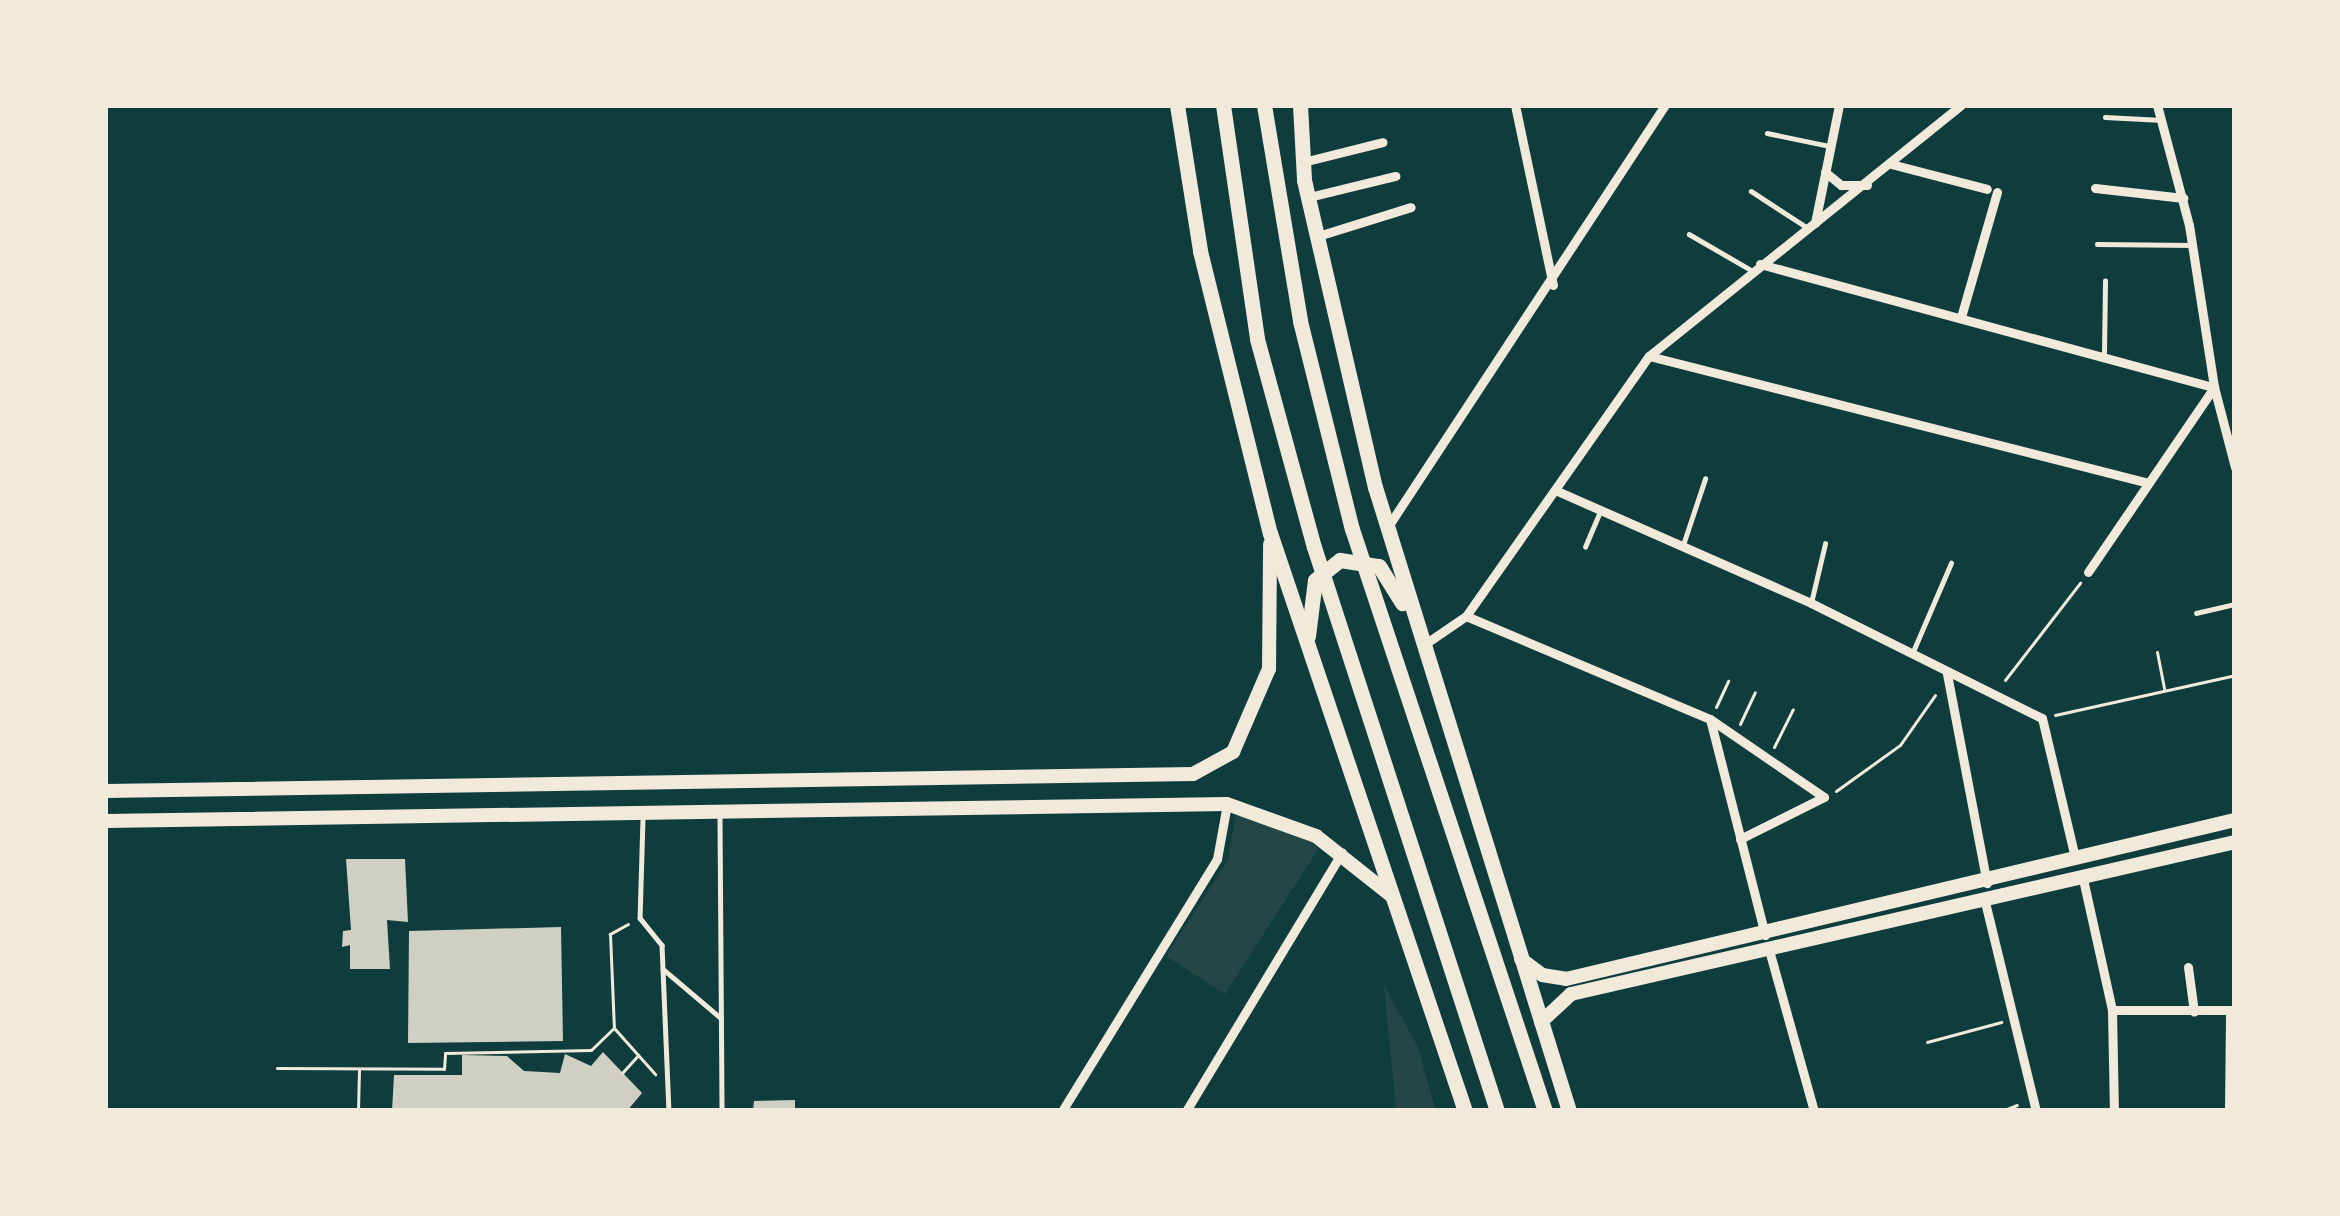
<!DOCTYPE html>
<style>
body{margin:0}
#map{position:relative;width:2340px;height:1216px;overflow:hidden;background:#0f3d3e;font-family:"Fira Sans",sans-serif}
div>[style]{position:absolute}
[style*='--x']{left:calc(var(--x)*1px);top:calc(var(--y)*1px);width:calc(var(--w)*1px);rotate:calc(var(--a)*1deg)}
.green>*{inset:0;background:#244646}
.building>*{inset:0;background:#cfcfc3}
.path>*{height:3px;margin:-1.5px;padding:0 1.5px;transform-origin:1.5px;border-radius:1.5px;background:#f1e9da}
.service>*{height:4.5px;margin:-2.25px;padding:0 2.25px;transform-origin:2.25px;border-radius:2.25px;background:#f1e9da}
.minor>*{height:9px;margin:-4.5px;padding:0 4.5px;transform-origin:4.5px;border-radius:4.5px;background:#f1e9da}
.secondary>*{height:14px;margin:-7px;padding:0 7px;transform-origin:7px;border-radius:7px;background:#f1e9da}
.primary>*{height:15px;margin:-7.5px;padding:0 7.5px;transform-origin:7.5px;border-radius:7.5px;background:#f1e9da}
.trunk>*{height:15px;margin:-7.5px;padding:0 7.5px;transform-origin:7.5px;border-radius:7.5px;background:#f1e9da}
span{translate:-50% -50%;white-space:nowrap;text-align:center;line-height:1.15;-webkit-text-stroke:10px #f1e9da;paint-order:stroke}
.frame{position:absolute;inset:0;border:108px solid #f1e9da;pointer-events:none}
</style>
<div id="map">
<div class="green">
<div style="clip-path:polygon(1236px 814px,1286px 824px,1319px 848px,1225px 994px,1166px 956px,1228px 860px)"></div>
<div style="clip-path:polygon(1384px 985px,1418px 1047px,1436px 1111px,1396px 1111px)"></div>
</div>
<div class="building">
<div style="clip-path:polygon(346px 859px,405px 859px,408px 922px,387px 920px,390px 969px,350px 969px,350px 945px,342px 947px,343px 931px,351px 930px)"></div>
<div style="clip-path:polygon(561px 927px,563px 1041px,408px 1043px,409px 931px)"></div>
<div style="clip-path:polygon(603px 1052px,642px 1093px,627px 1111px,392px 1111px,394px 1075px,462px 1075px,462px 1055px,507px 1056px,524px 1071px,560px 1073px,565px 1054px,591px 1066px)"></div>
<div style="clip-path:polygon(795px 1100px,795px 1111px,753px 1111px,754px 1101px)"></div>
</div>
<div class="path">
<div style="--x:2157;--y:652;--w:37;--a:79"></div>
<div style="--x:2005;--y:680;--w:123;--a:-52.3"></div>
<div style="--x:1716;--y:707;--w:29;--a:-65"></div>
<div style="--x:2055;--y:715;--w:184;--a:-12.5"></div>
<div style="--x:1740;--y:724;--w:35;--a:-65"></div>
<div style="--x:1774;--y:747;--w:42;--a:-63.4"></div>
<div style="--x:1836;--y:791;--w:79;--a:-35.7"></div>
<div style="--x:1900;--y:745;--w:61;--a:-55"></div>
<div style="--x:628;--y:924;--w:21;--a:151"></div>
<div style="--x:610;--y:934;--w:94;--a:87.6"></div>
<div style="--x:614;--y:1028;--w:62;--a:48.3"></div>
<div style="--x:1927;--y:1042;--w:77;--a:-15.1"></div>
<div style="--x:277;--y:1068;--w:167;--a:0.3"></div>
<div style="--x:444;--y:1069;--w:16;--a:-86"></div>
<div style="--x:445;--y:1053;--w:146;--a:-1.2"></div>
<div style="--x:591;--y:1050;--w:32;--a:-44"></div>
<div style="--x:622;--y:1073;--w:24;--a:-48"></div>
<div style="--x:358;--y:1111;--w:41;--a:-88.6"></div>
<div style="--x:2002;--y:1111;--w:16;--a:-22"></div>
</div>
<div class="service">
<div style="--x:2105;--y:117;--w:57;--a:3"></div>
<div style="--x:1767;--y:133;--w:64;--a:11.7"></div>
<div style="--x:1751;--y:191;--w:68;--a:33"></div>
<div style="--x:1689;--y:234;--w:72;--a:30.1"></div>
<div style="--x:2097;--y:244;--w:96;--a:0.6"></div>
<div style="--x:2104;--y:353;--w:72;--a:-89.2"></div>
<div style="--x:1585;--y:547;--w:36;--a:-67"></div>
<div style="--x:1682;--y:548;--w:73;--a:-71.6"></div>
<div style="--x:1811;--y:603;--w:61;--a:-76.7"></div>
<div style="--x:2196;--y:613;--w:40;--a:-13"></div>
<div style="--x:1912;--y:654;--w:99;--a:-66.8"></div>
<div style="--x:720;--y:817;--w:294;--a:89.6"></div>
<div style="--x:643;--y:819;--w:99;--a:91.7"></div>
<div style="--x:640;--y:918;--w:35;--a:51"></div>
<div style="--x:662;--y:945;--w:166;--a:87.6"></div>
<div style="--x:663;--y:969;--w:76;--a:40.2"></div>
</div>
<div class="minor">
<div style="--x:1515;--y:105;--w:184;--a:78.1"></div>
<div style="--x:2157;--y:105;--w:124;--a:75.1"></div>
<div style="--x:2189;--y:225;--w:164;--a:81.2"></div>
<div style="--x:2214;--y:387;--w:83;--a:75.3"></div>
<div style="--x:1303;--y:162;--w:82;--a:-14"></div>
<div style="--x:1891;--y:164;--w:99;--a:14.6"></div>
<div style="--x:1825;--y:172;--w:21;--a:39"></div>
<div style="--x:1841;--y:185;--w:26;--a:0"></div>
<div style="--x:2095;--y:188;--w:89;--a:6.5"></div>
<div style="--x:1309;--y:197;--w:89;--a:-13.7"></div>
<div style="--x:1815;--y:223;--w:120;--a:-78.5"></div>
<div style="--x:1318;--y:236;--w:97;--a:-17.3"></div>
<div style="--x:1760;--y:264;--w:470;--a:15.2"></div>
<div style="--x:1961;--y:317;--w:130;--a:-73.9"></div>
<div style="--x:1649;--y:356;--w:512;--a:14.25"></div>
<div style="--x:1555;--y:490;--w:280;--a:23.8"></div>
<div style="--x:1811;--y:603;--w:258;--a:26.5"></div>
<div style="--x:2042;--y:718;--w:144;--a:76.7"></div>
<div style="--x:1387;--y:528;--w:506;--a:-56.69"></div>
<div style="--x:2088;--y:572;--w:224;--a:-55.7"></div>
<div style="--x:1466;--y:616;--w:265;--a:22.9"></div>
<div style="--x:1710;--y:719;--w:138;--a:34.4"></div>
<div style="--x:1824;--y:797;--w:94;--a:153.4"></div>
<div style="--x:1425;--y:644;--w:50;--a:-34.3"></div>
<div style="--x:1466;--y:616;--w:318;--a:-54.9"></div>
<div style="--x:1649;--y:356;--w:400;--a:-38.8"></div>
<div style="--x:1947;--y:674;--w:213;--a:79.2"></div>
<div style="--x:1710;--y:719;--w:223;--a:75.7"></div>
<div style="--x:2083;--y:879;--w:134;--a:77.5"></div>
<div style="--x:2112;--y:1010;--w:101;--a:88.9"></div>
<div style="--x:1985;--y:902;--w:215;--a:76.3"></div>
<div style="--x:1769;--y:950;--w:167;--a:74.4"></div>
<div style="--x:2188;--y:967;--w:45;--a:82.4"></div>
<div style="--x:2112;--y:1010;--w:123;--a:0"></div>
<div style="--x:1062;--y:1111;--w:296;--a:-58.4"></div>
<div style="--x:1217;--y:859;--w:56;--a:-79.7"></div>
<div style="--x:1186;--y:1111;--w:302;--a:-58.9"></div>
<div style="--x:2229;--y:1111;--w:101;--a:-89.4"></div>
</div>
<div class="secondary">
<div style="--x:105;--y:791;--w:1088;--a:-0.9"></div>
<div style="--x:1193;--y:774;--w:46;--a:-28.8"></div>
<div style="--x:1233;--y:752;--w:90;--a:-66.6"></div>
<div style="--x:1269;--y:669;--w:125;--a:-89.5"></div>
<div style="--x:105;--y:821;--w:1122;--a:-0.87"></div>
<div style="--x:1227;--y:804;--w:95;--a:19.8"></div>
<div style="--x:1316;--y:836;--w:98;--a:38.4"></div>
<div style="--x:1521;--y:959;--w:26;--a:37"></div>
<div style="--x:1542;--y:975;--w:24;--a:9"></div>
<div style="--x:1566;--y:979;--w:688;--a:-13.37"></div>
<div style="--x:1541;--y:1022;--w:41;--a:-43"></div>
<div style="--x:1571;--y:994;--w:681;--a:-12.89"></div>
</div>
<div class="primary">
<div style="--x:1177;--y:105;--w:148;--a:81"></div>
<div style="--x:1200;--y:251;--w:291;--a:76.1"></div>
<div style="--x:1270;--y:533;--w:610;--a:71.36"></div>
<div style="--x:1300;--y:105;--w:75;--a:86.9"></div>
<div style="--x:1304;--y:180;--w:315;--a:77"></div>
<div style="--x:1375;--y:487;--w:653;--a:72.73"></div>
<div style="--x:1308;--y:636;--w:56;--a:-82.9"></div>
<div style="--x:1315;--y:580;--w:32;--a:-39"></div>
<div style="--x:1340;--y:560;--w:39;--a:9"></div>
<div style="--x:1379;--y:566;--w:44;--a:58.1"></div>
</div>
<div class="trunk">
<div style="--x:1223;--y:105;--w:236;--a:81.7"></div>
<div style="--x:1257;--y:339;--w:216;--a:74.7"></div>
<div style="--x:1314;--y:547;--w:593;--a:72.02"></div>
<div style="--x:1264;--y:105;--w:219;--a:80.5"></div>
<div style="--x:1300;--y:321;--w:214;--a:76"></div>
<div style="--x:1352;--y:529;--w:613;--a:71.65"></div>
</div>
<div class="frame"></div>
</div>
